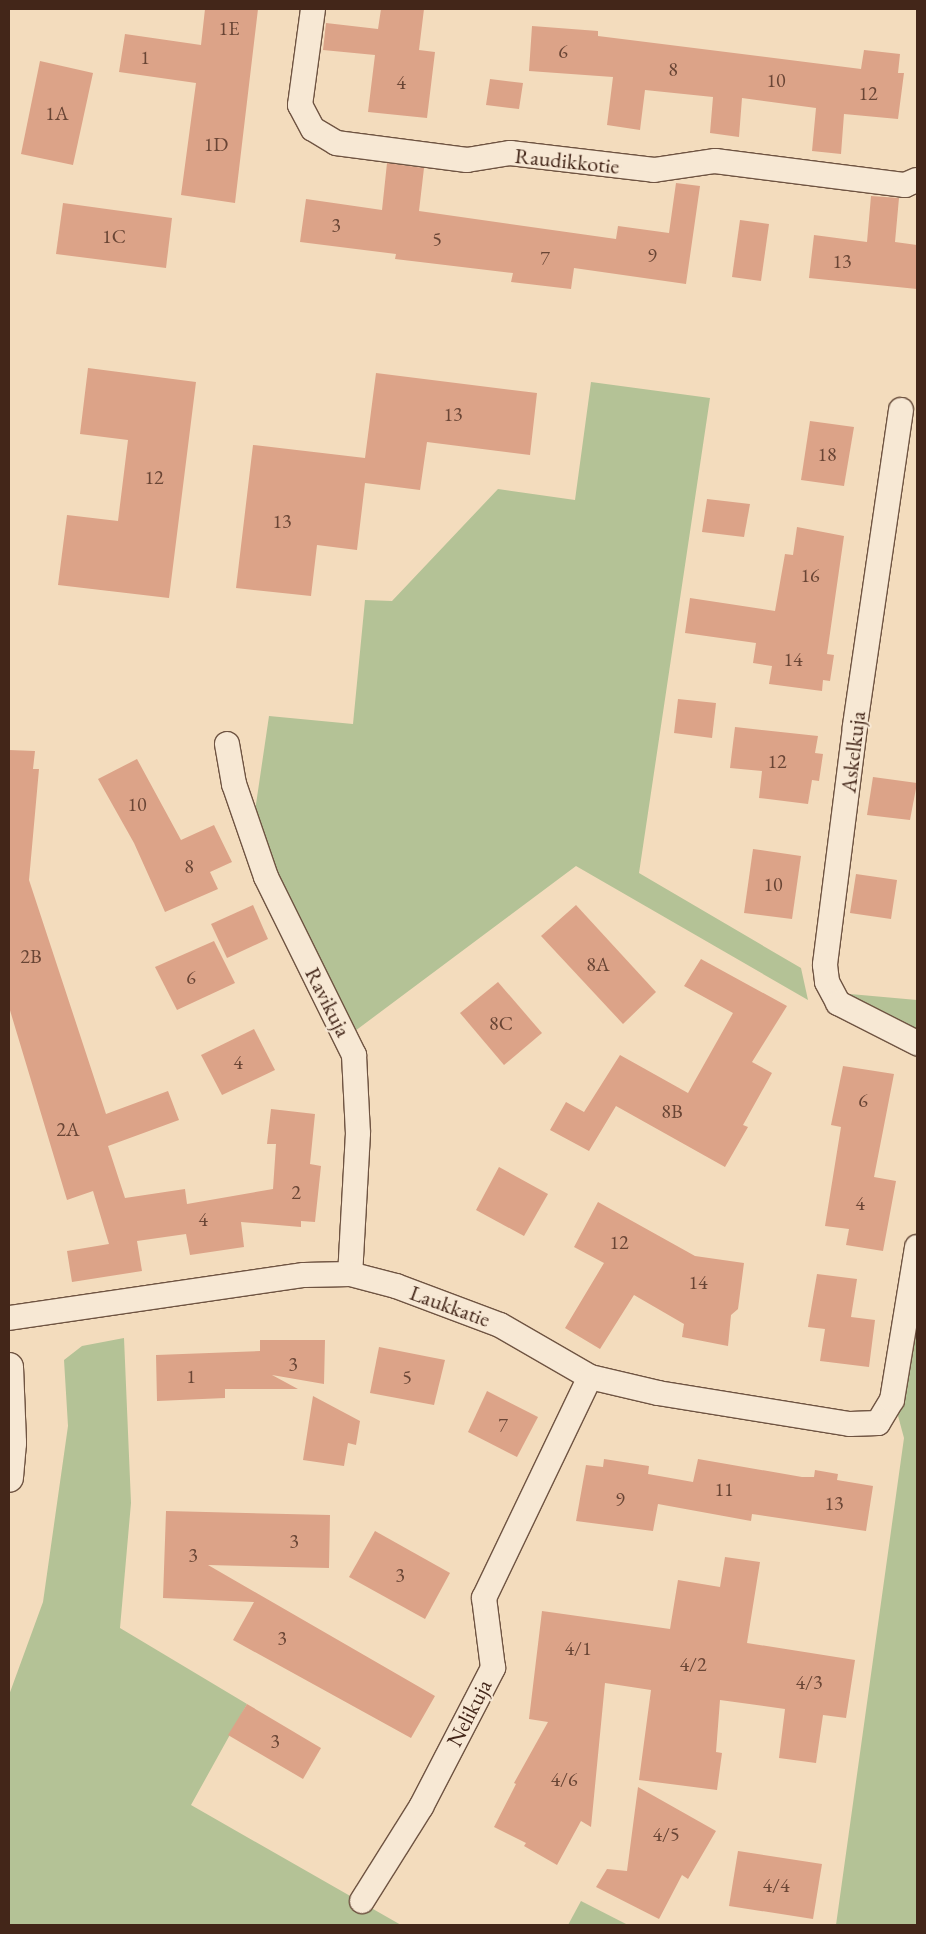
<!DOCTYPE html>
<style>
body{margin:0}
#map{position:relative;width:926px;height:1934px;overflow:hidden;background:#f3dcbd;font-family:"EB Garamond",serif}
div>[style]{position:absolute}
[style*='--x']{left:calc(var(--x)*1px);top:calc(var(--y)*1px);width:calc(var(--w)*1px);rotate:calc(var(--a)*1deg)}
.green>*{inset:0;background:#b4c296}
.building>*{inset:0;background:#dca388}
.roads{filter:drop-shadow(1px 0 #6f5442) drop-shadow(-1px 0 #6f5442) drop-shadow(0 1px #6f5442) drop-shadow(0 -1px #6f5442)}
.minor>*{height:24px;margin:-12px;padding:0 12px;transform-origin:12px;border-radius:12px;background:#f7e8d4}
.tertiary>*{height:28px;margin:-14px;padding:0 14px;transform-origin:14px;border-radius:14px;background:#f7e8d4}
span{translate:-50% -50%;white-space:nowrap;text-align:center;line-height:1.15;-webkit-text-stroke:4px #f7e8d4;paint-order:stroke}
.number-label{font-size:20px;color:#694535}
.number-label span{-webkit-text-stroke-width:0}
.street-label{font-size:22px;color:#432619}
.frame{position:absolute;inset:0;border:10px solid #432619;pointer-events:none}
</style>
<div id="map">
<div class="green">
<div style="clip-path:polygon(591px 382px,710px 398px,639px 873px,801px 968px,808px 1000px,576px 866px,355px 1031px,276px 873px,255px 811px,269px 716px,353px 724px,365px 600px,392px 601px,498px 489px,575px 500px)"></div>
<div style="clip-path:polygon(850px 994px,917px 1000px,917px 1042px,848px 1007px)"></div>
<div style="clip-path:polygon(917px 1258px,917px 1925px,836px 1925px,904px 1438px,894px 1401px)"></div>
<div style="clip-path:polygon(124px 1338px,131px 1503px,120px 1628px,247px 1704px,191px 1805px,401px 1925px,9px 1925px,9px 1695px,43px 1602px,68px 1426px,64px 1360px,82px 1346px)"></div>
<div style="clip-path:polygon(581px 1901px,628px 1925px,568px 1925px)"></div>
</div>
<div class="building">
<div style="clip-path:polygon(205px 9px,258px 9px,235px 203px,181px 195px,196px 83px,119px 72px,125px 34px,201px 45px)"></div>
<div style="clip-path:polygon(381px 9px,424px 9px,419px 50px,435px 52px,427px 118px,368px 112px,375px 55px,323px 50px,326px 23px,378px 29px)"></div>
<div style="clip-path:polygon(532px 26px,598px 31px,598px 36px,861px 69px,864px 50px,900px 54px,898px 73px,904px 73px,898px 119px,844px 114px,841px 154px,812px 151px,816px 108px,742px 98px,739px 137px,710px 133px,713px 97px,645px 90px,640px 130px,607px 125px,613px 77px,529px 71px)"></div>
<div style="clip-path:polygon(40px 61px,93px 73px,73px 165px,21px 154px)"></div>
<div style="clip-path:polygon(490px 79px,523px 83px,519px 109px,486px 105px)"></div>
<div style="clip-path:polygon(387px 163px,424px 168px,419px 211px,616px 239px,618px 226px,669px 233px,676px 183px,700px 186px,686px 284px,574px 268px,571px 289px,511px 282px,513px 273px,395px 259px,396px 254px,300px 242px,306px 199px,382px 210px)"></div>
<div style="clip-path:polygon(871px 196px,899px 198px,895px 242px,917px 245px,917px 289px,809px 278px,814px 235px,867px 242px)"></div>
<div style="clip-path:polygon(63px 203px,172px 218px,166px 268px,56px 254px)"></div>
<div style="clip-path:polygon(740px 220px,769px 224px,761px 281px,732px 277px)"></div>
<div style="clip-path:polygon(88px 368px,196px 382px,169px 598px,58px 585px,67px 515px,118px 521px,128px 440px,80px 434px)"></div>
<div style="clip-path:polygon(376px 373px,537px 393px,530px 455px,427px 442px,420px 490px,365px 483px,357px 550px,317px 545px,311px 596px,236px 588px,253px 445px,365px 458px)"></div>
<div style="clip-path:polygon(810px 421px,854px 427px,844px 486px,801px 480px)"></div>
<div style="clip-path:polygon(707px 499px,750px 504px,744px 537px,702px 532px)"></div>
<div style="clip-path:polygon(797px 527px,844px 536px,827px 654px,834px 655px,830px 681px,823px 680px,822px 691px,769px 684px,772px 666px,753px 663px,756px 643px,685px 633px,690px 598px,775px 611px,785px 554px,793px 555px)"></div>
<div style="clip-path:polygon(678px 699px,716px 703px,712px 738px,674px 733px)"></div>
<div style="clip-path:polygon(735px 727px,818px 736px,815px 753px,823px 754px,819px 781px,812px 780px,808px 804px,759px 798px,762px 771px,730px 768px)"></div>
<div style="clip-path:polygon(9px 750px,35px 751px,33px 769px,39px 769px,29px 880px,106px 1114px,168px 1091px,179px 1120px,108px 1146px,125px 1198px,185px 1189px,187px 1204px,273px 1189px,276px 1144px,267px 1144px,271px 1109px,315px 1114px,310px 1164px,321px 1166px,315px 1222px,301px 1221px,301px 1227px,241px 1222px,244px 1247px,190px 1255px,186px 1234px,137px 1241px,142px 1271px,72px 1282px,67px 1251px,109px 1244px,93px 1191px,67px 1200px,9px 1007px)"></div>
<div style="clip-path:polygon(137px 759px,181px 840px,214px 825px,232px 862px,210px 872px,218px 889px,165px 912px,134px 843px,98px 779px)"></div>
<div style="clip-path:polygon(873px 777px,917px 783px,910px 820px,867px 815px)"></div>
<div style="clip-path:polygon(753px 849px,801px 856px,792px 919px,744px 913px)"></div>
<div style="clip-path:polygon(856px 874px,897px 880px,891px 919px,850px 913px)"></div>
<div style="clip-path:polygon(253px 905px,268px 939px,227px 958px,211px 924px)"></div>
<div style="clip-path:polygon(576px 905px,656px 992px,623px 1024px,541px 936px)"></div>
<div style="clip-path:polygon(214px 941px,235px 983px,177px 1010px,155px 967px)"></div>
<div style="clip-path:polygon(701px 959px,787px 1006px,752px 1062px,772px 1073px,743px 1125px,748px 1127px,725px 1167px,616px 1106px,589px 1151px,550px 1130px,566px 1102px,584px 1112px,620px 1055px,688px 1093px,733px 1013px,684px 986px)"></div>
<div style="clip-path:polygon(498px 982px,542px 1033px,504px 1065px,460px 1013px)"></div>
<div style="clip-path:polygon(254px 1029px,275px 1070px,222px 1095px,201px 1055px)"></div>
<div style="clip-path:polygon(843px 1066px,894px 1074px,874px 1177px,896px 1181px,883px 1251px,846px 1245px,849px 1229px,825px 1226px,841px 1127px,831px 1125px)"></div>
<div style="clip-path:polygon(499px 1167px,548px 1194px,524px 1236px,476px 1210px)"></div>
<div style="clip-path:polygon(598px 1202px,695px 1256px,744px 1263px,738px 1309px,731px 1315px,728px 1346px,682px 1337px,684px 1324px,634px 1295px,600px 1349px,565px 1328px,604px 1263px,574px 1247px)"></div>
<div style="clip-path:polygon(817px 1274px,857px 1279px,851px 1317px,875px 1320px,869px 1367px,820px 1361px,825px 1329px,808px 1327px)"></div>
<div style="clip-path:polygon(260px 1340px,325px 1340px,324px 1384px,272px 1375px,298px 1389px,225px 1389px,225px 1398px,157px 1401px,156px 1355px,260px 1351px)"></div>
<div style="clip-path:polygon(379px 1347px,445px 1360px,434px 1405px,370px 1393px)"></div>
<div style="clip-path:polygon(487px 1391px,538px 1417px,517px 1457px,468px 1432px)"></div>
<div style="clip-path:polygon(313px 1396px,360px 1421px,356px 1445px,348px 1443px,344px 1466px,303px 1460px)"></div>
<div style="clip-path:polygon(604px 1459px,649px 1466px,648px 1474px,693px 1482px,698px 1459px,802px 1477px,814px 1477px,815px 1470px,838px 1474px,837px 1480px,873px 1486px,866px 1531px,752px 1514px,751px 1521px,658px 1504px,653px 1531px,576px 1521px,586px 1465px,603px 1467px)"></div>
<div style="clip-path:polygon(166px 1511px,330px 1515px,329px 1568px,208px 1565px,435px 1696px,411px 1738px,233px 1640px,254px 1602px,163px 1598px)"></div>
<div style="clip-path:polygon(375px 1531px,450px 1573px,425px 1619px,349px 1577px)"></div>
<div style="clip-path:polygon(725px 1557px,760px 1562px,747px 1643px,855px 1660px,846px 1718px,823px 1715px,816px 1763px,779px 1758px,785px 1709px,720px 1700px,716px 1752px,722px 1753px,717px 1790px,639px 1780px,651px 1690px,605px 1683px,591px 1827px,581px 1821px,557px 1865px,524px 1846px,526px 1843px,494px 1827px,516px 1784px,514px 1783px,548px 1722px,529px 1719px,542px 1611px,670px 1629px,678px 1580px,720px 1587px)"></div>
<div style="clip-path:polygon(247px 1704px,321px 1748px,303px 1779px,228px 1735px)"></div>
<div style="clip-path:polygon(638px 1787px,716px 1831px,688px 1879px,682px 1875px,659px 1919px,596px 1887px,607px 1869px,627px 1871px)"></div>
<div style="clip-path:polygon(738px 1851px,822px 1864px,813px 1919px,729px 1906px)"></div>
</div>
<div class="roads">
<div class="minor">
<div style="--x:313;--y:9;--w:97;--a:97.7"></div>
<div style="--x:300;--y:105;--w:27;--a:62"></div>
<div style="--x:313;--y:129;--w:27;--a:31"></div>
<div style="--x:336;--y:143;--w:132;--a:7.4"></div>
<div style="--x:467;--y:160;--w:44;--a:-9.2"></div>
<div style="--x:510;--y:153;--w:145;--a:6.7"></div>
<div style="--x:654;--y:170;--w:62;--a:-8.4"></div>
<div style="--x:715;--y:161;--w:192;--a:7.2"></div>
<div style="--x:905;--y:185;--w:13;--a:-23"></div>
<div style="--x:901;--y:410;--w:320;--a:98.3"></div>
<div style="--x:855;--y:727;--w:240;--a:97.2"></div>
<div style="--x:825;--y:965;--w:17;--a:83"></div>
<div style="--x:827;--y:982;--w:24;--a:62"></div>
<div style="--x:838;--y:1003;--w:89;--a:26.9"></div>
<div style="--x:227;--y:744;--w:41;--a:80.1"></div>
<div style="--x:234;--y:784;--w:98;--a:71"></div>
<div style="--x:266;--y:877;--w:199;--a:63.7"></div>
<div style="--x:354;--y:1055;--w:78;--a:87.1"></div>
<div style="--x:358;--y:1133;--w:141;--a:93.2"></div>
<div style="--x:9;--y:1318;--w:298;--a:-8.3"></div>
<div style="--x:304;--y:1275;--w:46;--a:-1.2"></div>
<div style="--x:350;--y:1274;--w:48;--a:14.6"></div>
<div style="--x:396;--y:1286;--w:111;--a:20.6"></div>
<div style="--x:500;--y:1325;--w:104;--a:30"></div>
<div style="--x:590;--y:1377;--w:70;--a:13.2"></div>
<div style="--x:658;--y:1393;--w:194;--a:9.2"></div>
<div style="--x:850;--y:1424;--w:28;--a:-2"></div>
<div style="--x:878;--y:1423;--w:27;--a:-59"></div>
<div style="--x:892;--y:1400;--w:155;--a:-80.7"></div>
<div style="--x:362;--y:1901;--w:111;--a:-57.9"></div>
<div style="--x:421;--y:1807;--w:157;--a:-62.6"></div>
<div style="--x:493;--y:1668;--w:71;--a:-97.3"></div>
<div style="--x:484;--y:1598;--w:245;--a:-64.4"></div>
</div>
<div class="tertiary">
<div style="--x:9;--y:1367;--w:76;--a:87.7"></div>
<div style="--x:12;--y:1443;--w:35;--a:95"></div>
</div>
</div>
<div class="number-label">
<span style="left:229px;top:28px">1E</span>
<span style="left:563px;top:51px">6</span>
<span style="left:145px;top:57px">1</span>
<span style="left:673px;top:69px">8</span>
<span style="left:776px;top:80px">10</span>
<span style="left:401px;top:82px">4</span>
<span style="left:868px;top:93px">12</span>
<span style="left:57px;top:113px">1A</span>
<span style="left:216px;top:144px">1D</span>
<span style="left:336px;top:225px">3</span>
<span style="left:114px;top:236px">1C</span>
<span style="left:437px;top:239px">5</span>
<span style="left:652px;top:255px">9</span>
<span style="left:545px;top:258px">7</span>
<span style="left:842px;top:261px">13</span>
<span style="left:453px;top:414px">13</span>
<span style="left:827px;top:454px">18</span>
<span style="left:154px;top:477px">12</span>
<span style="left:282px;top:521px">13</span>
<span style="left:810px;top:575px">16</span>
<span style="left:793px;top:659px">14</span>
<span style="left:777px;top:761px">12</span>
<span style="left:137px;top:804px">10</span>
<span style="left:189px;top:866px">8</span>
<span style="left:773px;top:884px">10</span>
<span style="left:31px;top:956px">2B</span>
<span style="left:598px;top:964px">8A</span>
<span style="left:191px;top:977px">6</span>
<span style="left:501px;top:1023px">8C</span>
<span style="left:238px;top:1062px">4</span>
<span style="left:863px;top:1100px">6</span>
<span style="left:672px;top:1111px">8B</span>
<span style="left:68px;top:1129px">2A</span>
<span style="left:296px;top:1192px">2</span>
<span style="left:860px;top:1203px">4</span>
<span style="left:203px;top:1219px">4</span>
<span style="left:619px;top:1242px">12</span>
<span style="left:698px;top:1282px">14</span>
<span style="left:293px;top:1364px">3</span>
<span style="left:191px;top:1376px">1</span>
<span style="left:407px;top:1377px">5</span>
<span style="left:503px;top:1425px">7</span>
<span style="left:724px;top:1489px">11</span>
<span style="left:620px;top:1499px">9</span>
<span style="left:834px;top:1503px">13</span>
<span style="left:294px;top:1541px">3</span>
<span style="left:193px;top:1555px">3</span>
<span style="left:400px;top:1575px">3</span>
<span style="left:282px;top:1638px">3</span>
<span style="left:578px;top:1648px">4/1</span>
<span style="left:693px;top:1664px">4/2</span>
<span style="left:809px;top:1682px">4/3</span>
<span style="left:275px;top:1741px">3</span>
<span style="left:564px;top:1779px">4/6</span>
<span style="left:666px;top:1834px">4/5</span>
<span style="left:776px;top:1885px">4/4</span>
</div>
<div class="street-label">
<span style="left:567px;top:161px;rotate:6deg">Raudikkotie</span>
<span style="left:853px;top:752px;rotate:-83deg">Askelkuja</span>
<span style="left:328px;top:1002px;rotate:63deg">Ravikuja</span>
<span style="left:450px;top:1306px;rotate:20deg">Laukkatie</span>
<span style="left:469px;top:1713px;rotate:-63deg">Nelikuja</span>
</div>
<div class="frame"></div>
</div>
